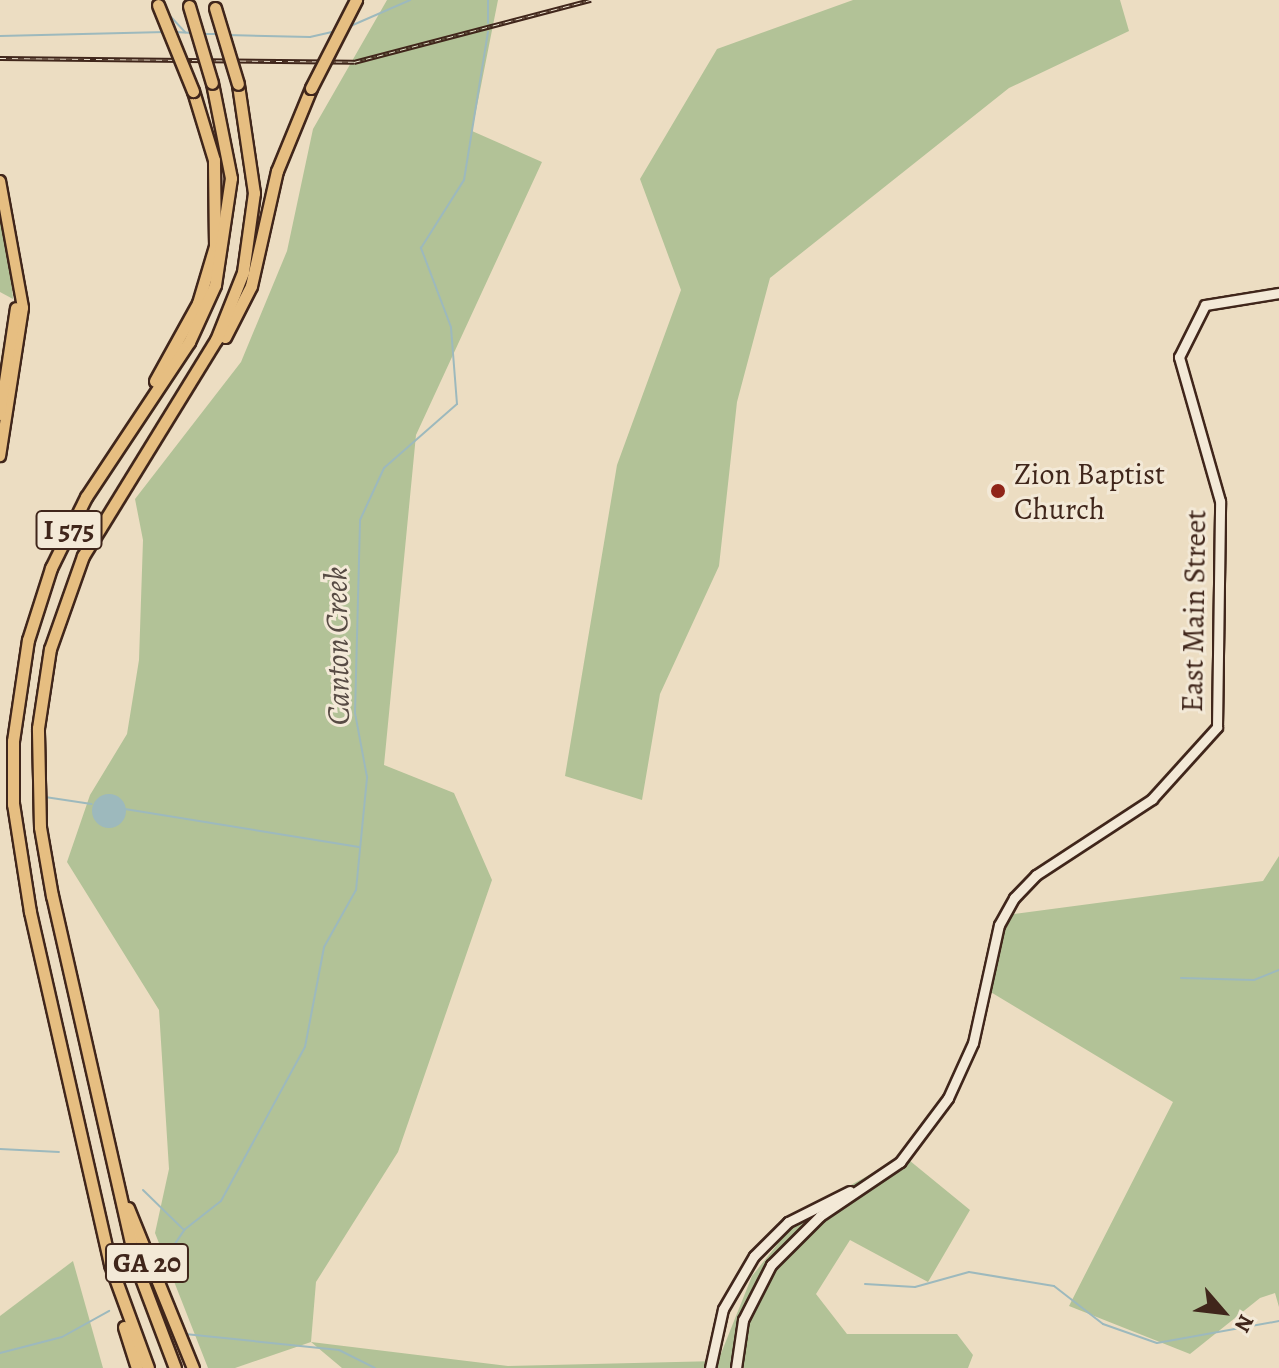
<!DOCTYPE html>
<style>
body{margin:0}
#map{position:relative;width:1279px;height:1368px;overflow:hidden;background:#ecddc2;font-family:Alegreya,serif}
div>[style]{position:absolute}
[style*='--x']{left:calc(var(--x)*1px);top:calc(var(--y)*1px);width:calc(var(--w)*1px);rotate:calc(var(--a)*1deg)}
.green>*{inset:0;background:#b2c297}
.water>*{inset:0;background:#9db9bd}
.round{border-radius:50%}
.stream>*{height:2px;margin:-1px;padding:0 1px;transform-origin:1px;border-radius:1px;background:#9db9bd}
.roads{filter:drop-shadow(2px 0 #40261b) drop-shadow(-2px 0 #40261b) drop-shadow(0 2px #40261b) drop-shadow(0 -2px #40261b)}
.secondary>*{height:9px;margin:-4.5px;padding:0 4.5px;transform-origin:4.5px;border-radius:4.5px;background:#f3e9d7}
.primary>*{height:10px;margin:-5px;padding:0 5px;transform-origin:5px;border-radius:5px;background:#e6be81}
.highway>*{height:11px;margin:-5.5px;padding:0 5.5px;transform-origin:5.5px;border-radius:5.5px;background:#e6be81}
.rail>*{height:5px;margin-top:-2.5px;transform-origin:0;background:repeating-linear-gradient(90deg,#f3e9d7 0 6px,#40261b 0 12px);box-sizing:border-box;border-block:2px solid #40261b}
.bridges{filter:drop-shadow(2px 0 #40261b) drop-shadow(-2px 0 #40261b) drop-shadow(0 2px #40261b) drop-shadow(0 -2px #40261b)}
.highway-bridge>*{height:11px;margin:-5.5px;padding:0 5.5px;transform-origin:5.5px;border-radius:5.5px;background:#e6be81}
.dots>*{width:22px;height:22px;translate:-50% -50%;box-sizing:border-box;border:4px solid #f3e9d7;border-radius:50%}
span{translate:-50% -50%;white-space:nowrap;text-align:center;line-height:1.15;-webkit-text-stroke:6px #f3e9d7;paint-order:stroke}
.shield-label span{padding:2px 6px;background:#f3e9d7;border:2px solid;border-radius:6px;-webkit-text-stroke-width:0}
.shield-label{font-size:28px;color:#40261b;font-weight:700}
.poi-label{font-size:30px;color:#40261b}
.left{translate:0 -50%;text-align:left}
.street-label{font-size:30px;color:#40261b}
.water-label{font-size:32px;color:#574b44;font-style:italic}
.north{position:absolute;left:1183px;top:1272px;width:80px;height:80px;-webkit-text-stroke:6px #f3e9d7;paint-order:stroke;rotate:118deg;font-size:22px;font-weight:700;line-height:32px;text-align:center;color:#40261b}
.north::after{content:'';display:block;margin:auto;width:28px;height:36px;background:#40261b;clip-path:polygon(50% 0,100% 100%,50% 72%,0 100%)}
</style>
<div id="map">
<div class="green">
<div style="clip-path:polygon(387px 0,498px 0,472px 131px,542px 162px,416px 435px,384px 765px,454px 793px,492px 880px,398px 1152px,316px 1282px,311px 1342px,508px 1366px,718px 1361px,752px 1276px,805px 1210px,904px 1156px,970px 1210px,928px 1282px,850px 1240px,816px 1294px,847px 1334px,957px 1334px,973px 1355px,968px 1368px,342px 1368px,311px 1342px,235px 1368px,208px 1368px,155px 1233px,169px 1169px,159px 1010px,67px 862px,90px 795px,127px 734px,139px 660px,143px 540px,135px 499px,241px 362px,287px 251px,313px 129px)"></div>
<div style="clip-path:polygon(853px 0,1120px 0,1129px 31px,1009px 88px,770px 278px,737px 402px,719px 566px,660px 694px,642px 800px,565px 776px,617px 465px,681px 290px,640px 179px,717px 49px)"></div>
<div style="clip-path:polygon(0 205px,7px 235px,13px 299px,0 292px)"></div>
<div style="clip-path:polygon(1279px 856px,1279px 1307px,1275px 1293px,1260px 1298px,1190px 1354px,1069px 1306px,1173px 1102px,984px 988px,1000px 916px,1263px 881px)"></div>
<div style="clip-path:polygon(73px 1261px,103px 1368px,0 1368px,0 1316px)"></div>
</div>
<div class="water">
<div class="round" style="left:92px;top:794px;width:34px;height:34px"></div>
</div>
<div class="stream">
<div style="--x:488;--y:0;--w:23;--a:90"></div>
<div style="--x:171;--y:17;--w:21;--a:47"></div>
<div style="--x:346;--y:28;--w:70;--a:-23.6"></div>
<div style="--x:175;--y:32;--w:18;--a:3"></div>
<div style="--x:203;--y:34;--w:14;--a:0"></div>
<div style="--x:227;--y:35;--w:83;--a:1.4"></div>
<div style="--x:310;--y:37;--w:27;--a:-13"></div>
<div style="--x:0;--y:36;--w:165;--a:-1.4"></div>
<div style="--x:45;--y:797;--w:47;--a:8.7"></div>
<div style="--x:125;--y:809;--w:237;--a:9.2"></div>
<div style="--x:1181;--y:978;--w:73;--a:1.6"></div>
<div style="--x:1254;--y:980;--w:27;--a:-22"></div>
<div style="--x:0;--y:1149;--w:59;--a:2.9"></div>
<div style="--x:143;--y:1190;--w:56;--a:44.3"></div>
<div style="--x:162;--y:1263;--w:40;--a:-56"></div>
<div style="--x:184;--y:1230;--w:47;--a:-38.1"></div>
<div style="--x:221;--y:1201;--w:175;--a:-61.4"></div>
<div style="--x:305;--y:1047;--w:102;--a:-79.2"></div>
<div style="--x:324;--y:947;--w:65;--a:-60.7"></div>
<div style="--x:356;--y:890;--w:114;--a:-84.4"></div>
<div style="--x:367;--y:777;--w:65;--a:-100.6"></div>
<div style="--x:355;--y:713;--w:193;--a:-88.5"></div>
<div style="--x:360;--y:520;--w:57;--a:-65.2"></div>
<div style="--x:384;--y:468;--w:97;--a:-41.2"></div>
<div style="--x:457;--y:404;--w:77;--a:-94.5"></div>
<div style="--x:451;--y:327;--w:85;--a:-110.8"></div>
<div style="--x:421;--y:248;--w:80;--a:-57.7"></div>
<div style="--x:464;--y:180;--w:150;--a:-80.8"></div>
<div style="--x:865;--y:1284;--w:50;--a:3.4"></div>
<div style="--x:915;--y:1287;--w:56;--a:-15.5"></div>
<div style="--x:969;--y:1272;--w:86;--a:9.4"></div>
<div style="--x:1054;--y:1286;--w:62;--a:37.8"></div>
<div style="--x:1103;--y:1324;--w:57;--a:19.4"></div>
<div style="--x:1157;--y:1343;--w:124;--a:-10.2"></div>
<div style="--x:185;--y:1334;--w:155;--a:5.9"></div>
<div style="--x:339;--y:1350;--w:40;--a:26.6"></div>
<div style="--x:0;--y:1353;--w:64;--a:-14.5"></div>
<div style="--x:62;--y:1337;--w:54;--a:-29"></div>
</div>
<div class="roads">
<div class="secondary">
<div style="--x:710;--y:1368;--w:60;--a:-77.6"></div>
<div style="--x:723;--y:1309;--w:61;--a:-59.7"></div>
<div style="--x:754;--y:1256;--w:48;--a:-45"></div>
<div style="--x:788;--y:1222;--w:69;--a:-26.6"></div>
<div style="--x:736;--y:1368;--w:49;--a:-81.7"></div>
<div style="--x:743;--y:1320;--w:62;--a:-63"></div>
<div style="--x:771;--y:1265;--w:69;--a:-45"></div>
<div style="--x:820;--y:1216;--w:97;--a:-34"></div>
<div style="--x:900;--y:1162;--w:80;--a:-53.1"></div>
<div style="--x:948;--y:1098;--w:60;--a:-65.6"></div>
<div style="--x:973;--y:1043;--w:121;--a:-77.6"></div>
<div style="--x:999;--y:925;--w:31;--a:-61"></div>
<div style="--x:1014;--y:898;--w:32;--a:-46"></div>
<div style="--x:1036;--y:875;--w:139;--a:-33.2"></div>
<div style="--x:1152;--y:799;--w:97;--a:-47.9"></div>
<div style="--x:1217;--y:727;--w:226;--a:-89.2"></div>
<div style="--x:1220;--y:501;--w:150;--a:-105.9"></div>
<div style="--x:1179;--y:357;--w:58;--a:-63.4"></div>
<div style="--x:1205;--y:305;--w:75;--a:-9.2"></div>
</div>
<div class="primary">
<div style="--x:0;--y:181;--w:129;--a:79.7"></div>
<div style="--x:23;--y:308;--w:150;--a:98.8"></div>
<div style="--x:0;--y:415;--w:108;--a:-81.5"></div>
</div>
<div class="highway">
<div style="--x:225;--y:337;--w:57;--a:-63"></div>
<div style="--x:251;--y:286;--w:118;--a:-77.3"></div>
<div style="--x:277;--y:171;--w:90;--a:-67.7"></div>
<div style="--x:155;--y:381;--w:89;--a:-61.1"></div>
<div style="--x:198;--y:303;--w:59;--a:-73.4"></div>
<div style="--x:215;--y:246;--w:86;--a:-90.7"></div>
<div style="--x:214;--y:160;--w:72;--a:-106.9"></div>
<div style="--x:128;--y:1208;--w:173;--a:67.9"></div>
<div style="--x:124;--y:1327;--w:43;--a:72.4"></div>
<div style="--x:148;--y:1368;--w:111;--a:-110.1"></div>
<div style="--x:110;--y:1264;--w:361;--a:-102.8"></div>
<div style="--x:30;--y:912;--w:109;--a:-98.9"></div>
<div style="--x:13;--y:804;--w:63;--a:-90"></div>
<div style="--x:13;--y:741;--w:102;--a:-81.6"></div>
<div style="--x:28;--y:640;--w:76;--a:-72.3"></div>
<div style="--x:51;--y:568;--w:79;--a:-63.8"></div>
<div style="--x:86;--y:497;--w:186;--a:-56.4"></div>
<div style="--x:189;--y:342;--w:63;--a:-65.5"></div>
<div style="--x:215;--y:285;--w:108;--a:-81.5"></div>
<div style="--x:231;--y:178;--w:97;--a:-101.3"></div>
<div style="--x:175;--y:1368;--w:110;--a:-110.7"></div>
<div style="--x:136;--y:1265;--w:378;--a:-102.8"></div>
<div style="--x:52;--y:896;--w:70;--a:-99.9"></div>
<div style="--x:40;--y:827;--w:99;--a:-91.2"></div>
<div style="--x:38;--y:728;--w:80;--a:-81.4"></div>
<div style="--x:50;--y:649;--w:99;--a:-70.5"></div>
<div style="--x:83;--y:556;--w:254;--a:-58.4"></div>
<div style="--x:216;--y:340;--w:73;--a:-68.3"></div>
<div style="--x:243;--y:272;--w:80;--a:-82.1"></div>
<div style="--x:254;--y:193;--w:110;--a:-98.4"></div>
</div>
</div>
<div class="rail">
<div style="--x:0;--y:58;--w:354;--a:0.6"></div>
<div style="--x:354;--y:62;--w:245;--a:-14.7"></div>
</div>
<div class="bridges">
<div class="highway-bridge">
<div style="--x:158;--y:5;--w:93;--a:67.9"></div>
<div style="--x:189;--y:6;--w:80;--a:73.4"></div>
<div style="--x:215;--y:8;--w:79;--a:73.2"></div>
<div style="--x:311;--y:88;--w:99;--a:-62.9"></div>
</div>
</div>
<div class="dots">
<div style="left:998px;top:491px;background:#8f2418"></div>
</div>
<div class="shield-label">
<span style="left:69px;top:530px">I 575</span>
<span style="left:147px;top:1263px">GA 20</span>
</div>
<div class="poi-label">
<span class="left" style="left:1014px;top:491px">Zion Baptist<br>Church</span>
</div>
<div class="street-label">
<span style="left:1194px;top:611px;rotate:-89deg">East Main Street</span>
</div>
<div class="water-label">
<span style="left:337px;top:646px;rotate:-91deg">Canton Creek</span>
</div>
<div class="north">N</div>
</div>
